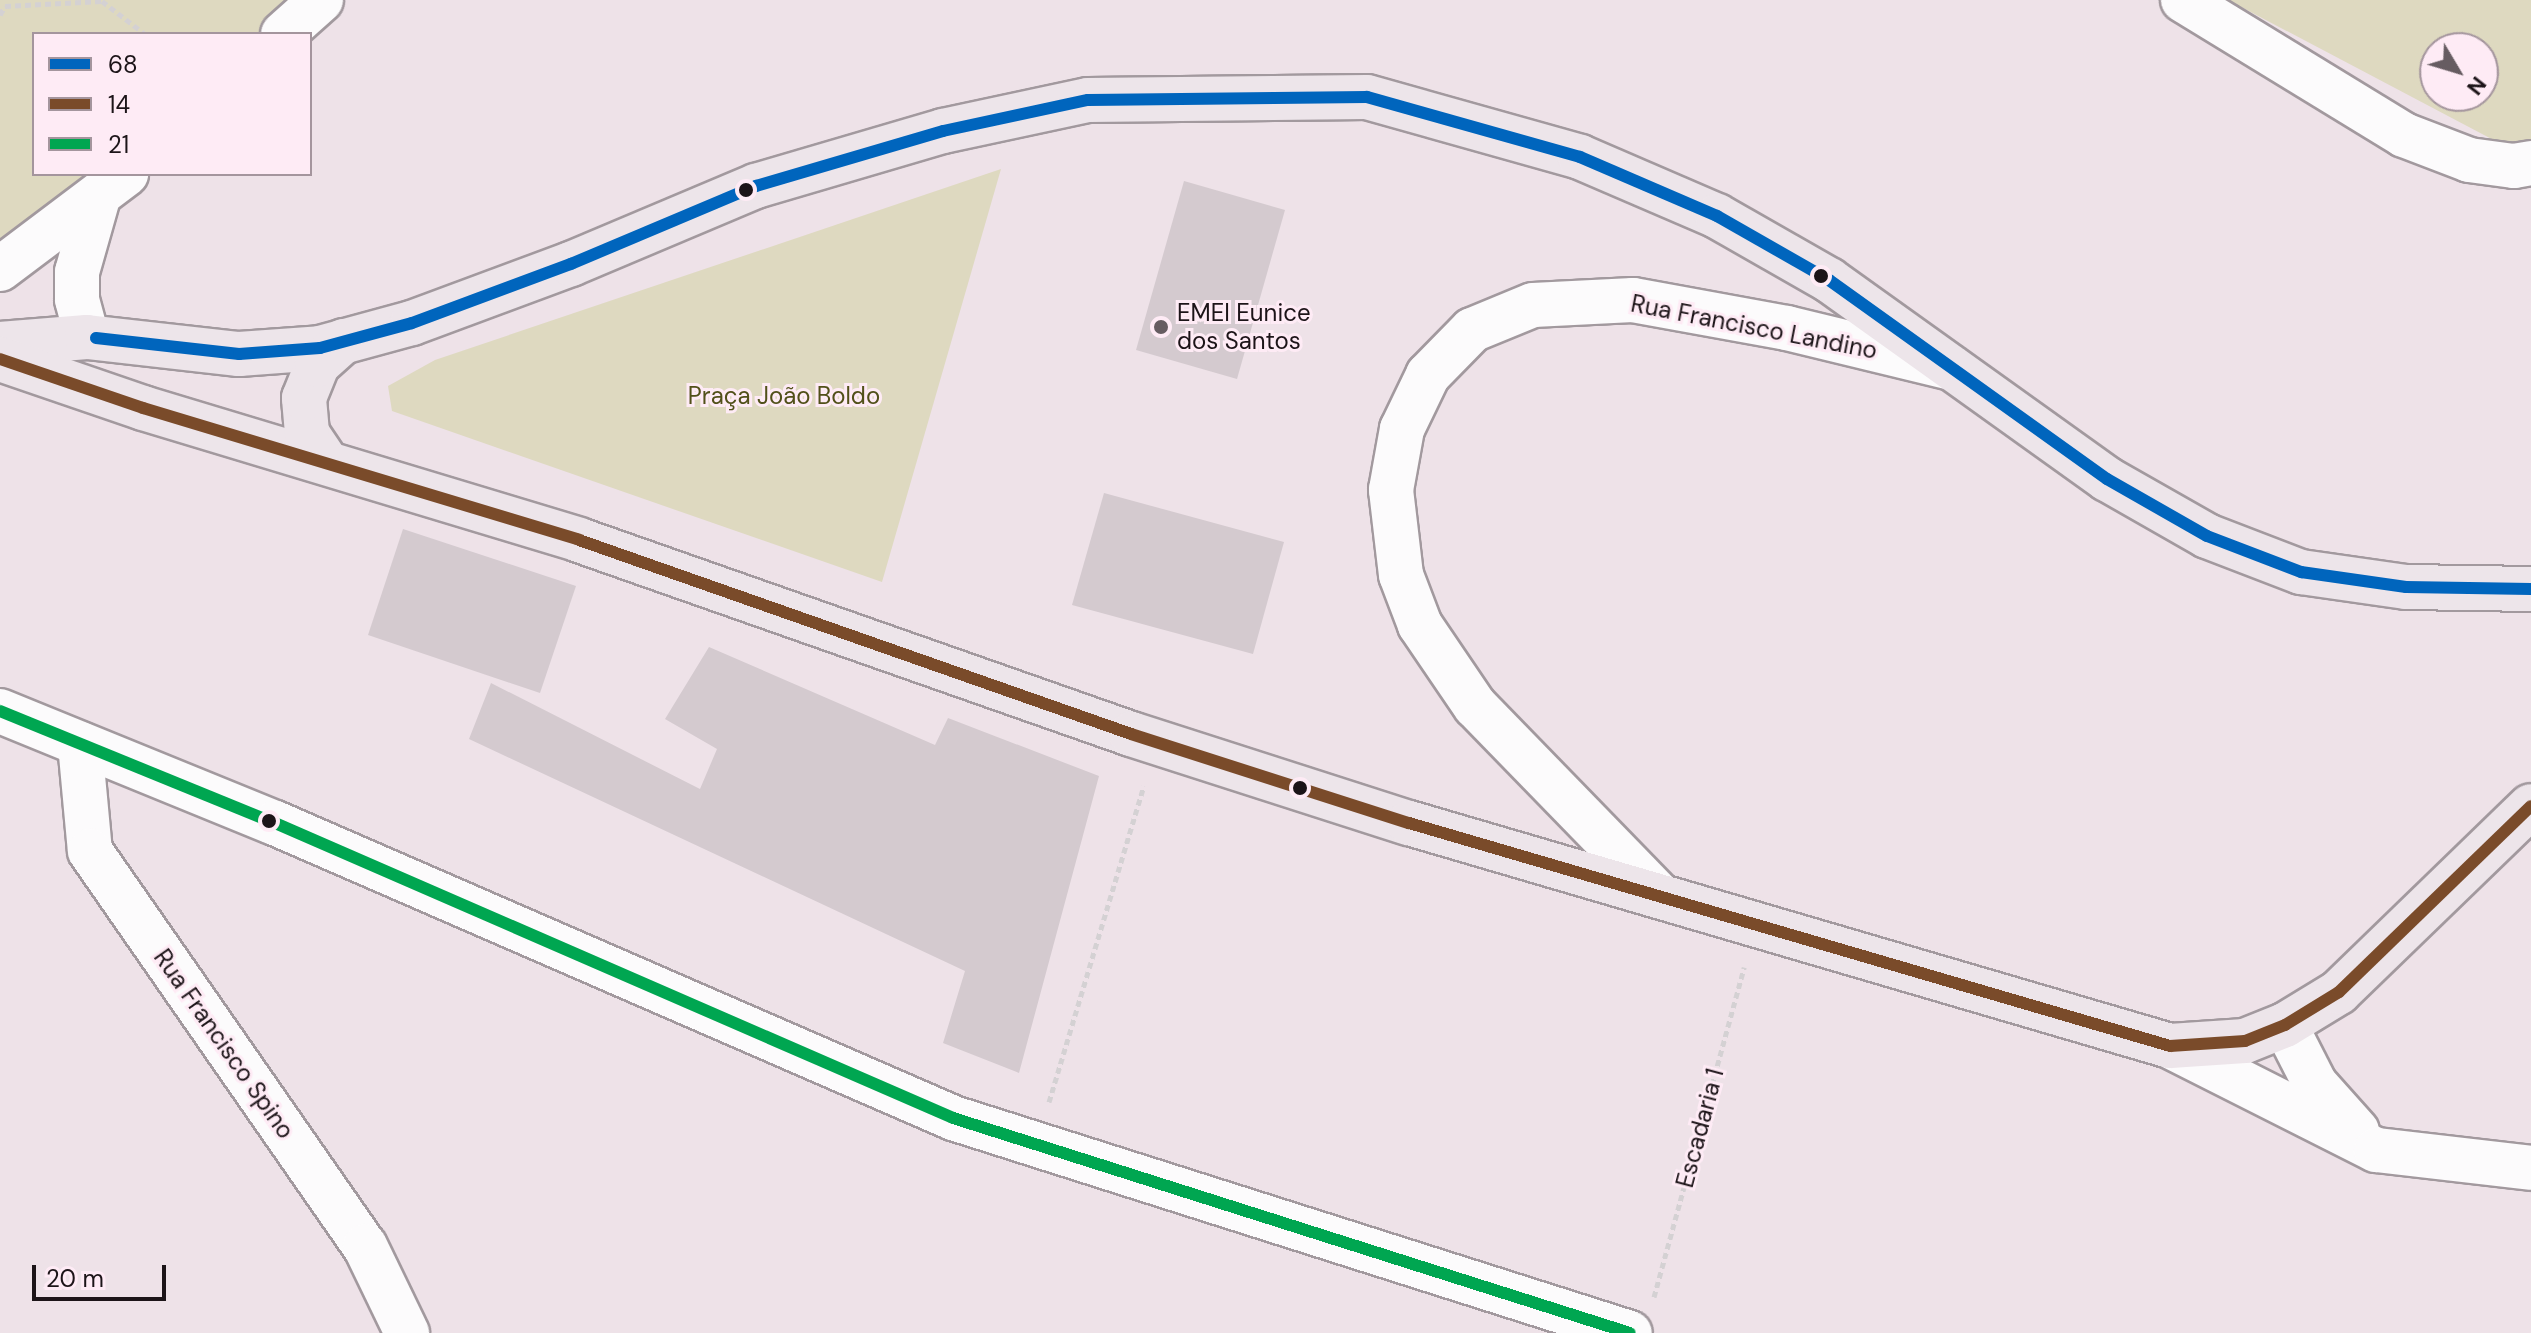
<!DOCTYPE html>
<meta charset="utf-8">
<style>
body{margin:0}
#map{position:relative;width:2531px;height:1333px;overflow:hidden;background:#eee2e8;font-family:"DM Sans",sans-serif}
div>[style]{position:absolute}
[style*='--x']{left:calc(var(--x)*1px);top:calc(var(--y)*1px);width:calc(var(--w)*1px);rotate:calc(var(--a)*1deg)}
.green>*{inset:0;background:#ded9c0}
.building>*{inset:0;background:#d4cacf}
.path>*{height:5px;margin-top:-2.5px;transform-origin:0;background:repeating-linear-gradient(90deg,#d4d1d3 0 6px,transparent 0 10px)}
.roads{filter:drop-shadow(2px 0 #a2999e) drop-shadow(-2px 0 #a2999e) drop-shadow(0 2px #a2999e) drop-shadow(0 -2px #a2999e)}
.minor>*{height:44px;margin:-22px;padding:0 22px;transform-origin:22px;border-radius:22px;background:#fcfbfc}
.major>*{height:44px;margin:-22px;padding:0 22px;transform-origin:22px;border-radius:22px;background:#ede5ea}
.bus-1>*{height:12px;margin:-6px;padding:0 6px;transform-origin:6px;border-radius:6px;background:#0065bd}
.bus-2>*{height:12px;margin:-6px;padding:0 6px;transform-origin:6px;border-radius:6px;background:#7a4b2a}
.bus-3>*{height:12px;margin:-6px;padding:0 6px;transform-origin:6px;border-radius:6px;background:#00a651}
.dots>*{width:22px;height:22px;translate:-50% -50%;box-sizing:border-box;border:4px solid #feebf5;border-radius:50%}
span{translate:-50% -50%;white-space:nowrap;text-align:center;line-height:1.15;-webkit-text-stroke:6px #feebf5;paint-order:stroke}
.poi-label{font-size:24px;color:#1c1418}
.left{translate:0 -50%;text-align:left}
.street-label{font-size:24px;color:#1c1418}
.park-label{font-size:24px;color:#515019}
.legend{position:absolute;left:32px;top:32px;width:280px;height:144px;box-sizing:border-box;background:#feebf5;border:2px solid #a4959d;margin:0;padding:10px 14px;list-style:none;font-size:24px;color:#1c1418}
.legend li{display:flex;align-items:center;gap:16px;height:40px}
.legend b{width:40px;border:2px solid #a4959d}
.north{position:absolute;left:2419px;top:32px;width:80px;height:80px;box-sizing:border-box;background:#feebf5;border:2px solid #a4959d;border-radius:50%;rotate:128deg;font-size:22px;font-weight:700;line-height:32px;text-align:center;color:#1c1418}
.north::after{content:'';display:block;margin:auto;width:28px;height:36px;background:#665c61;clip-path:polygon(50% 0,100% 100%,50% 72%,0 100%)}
.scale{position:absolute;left:32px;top:1265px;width:134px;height:36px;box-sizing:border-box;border:4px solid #1c1418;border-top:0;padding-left:10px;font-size:24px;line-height:28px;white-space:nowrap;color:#1c1418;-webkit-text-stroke:6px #feebf5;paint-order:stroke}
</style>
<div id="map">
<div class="green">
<div style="clip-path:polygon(0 0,298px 0,260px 34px,34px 34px,34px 174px,101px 174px,0 240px)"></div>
<div style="clip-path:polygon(evenodd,2228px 0,2531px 0,2531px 152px,2520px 154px,2228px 0,2435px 48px,2483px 48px,2483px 96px,2435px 96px,2435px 48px)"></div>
<div style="clip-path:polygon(1001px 169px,882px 582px,392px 411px,388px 386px,435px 360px)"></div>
</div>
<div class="building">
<div style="clip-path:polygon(1184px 181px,1285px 210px,1237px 379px,1136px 350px)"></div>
<div style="clip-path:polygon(1104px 493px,1284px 542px,1253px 654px,1072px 605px)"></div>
<div style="clip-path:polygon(403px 529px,576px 586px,540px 693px,368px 635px)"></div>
<div style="clip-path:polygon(709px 647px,935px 745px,948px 718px,1099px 776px,1019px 1073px,943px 1043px,965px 971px,469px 739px,491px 683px,700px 789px,717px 749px,665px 719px)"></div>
</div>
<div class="path">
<div style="--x:0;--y:15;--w:10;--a:-61"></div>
<div style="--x:5;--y:6;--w:97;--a:-3"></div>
<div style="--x:102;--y:1;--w:54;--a:37.5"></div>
<div style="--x:1049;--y:1102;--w:330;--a:-73.3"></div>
<div style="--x:1654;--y:1297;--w:342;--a:-74.7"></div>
</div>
<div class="roads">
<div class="minor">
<div style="--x:2183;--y:0;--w:259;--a:31.4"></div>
<div style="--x:2404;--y:135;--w:70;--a:21"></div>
<div style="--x:2469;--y:160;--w:45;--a:7.6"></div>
<div style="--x:2514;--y:166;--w:17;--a:-10"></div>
<div style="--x:283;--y:34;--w:51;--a:-41.8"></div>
<div style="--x:0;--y:269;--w:158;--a:-37"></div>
<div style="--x:87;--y:337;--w:39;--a:-105"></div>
<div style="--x:77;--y:299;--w:27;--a:-90"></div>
<div style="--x:77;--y:272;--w:77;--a:-74.2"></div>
<div style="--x:0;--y:711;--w:297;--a:22.2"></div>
<div style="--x:275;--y:823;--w:739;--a:23.51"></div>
<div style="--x:953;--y:1118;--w:710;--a:17.62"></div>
<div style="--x:80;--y:744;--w:107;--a:84.7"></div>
<div style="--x:90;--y:851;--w:481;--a:55.2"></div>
<div style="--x:365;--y:1246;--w:97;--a:64.2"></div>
<div style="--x:1660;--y:896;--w:265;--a:-134.2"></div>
<div style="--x:1475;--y:706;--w:98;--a:-124.2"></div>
<div style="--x:1420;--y:625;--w:53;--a:-110.8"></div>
<div style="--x:1401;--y:575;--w:86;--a:-96.7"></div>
<div style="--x:1391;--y:490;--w:62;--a:-79.8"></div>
<div style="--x:1402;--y:429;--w:60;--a:-64.3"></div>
<div style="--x:1428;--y:375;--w:63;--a:-45.6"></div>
<div style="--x:1472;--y:330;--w:66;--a:-22.3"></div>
<div style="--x:1533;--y:305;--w:100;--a:-2.9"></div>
<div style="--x:1633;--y:300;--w:157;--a:10.3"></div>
<div style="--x:1787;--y:328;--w:169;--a:13.7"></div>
<div style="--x:2285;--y:1025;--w:66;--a:63"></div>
<div style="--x:2315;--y:1084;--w:63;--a:48.2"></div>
<div style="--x:2170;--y:1046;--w:231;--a:26.8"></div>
<div style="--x:2376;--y:1150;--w:156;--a:6.6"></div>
</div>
<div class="major">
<div style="--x:0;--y:344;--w:87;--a:-4.6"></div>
<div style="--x:87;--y:337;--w:153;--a:6.4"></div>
<div style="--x:239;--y:354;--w:81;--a:-4.2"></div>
<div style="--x:320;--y:348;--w:95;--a:-15.2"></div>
<div style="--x:412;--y:323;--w:170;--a:-20.4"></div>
<div style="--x:571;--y:264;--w:201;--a:-22.9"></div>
<div style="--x:756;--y:186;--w:195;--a:-16.4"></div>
<div style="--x:943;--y:131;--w:148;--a:-12.1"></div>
<div style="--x:1088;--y:100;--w:279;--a:-0.6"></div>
<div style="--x:1367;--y:97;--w:221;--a:15.7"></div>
<div style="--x:1580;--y:157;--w:149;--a:23.3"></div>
<div style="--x:1717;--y:216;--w:129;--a:29.7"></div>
<div style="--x:1829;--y:280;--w:342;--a:35.6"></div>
<div style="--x:2107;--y:479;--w:115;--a:29.7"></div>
<div style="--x:2207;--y:536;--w:101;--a:21"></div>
<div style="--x:2301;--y:572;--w:106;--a:8.1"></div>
<div style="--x:2406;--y:587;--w:125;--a:0.9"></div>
<div style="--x:0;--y:359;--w:151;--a:18.9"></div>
<div style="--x:143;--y:408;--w:456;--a:16.8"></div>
<div style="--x:579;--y:540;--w:585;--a:19.36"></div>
<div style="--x:1131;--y:734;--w:292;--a:17.8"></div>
<div style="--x:1409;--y:823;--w:793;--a:16.33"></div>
<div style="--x:2170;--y:1046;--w:75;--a:-3.8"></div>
<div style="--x:2245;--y:1041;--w:43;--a:-21.8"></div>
<div style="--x:2285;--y:1025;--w:63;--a:-31.4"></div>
<div style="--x:2339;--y:992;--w:267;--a:-44.1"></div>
<div style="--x:327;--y:463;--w:36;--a:-124"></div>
<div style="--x:307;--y:433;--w:35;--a:-95"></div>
<div style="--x:304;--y:398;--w:35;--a:-68"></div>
<div style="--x:317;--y:365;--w:36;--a:-42"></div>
</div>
</div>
<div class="bus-1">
<div style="--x:96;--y:338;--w:144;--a:6.4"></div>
<div style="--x:239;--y:354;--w:81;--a:-4.2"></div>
<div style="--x:320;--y:348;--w:95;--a:-15.2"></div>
<div style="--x:412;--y:323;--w:170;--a:-20.4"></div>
<div style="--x:571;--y:264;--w:201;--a:-22.9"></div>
<div style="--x:756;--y:186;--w:195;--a:-16.4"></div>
<div style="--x:943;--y:131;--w:148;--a:-12.1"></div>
<div style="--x:1088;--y:100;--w:279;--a:-0.6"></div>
<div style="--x:1367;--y:97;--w:221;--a:15.7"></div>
<div style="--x:1580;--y:157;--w:149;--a:23.3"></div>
<div style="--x:1717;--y:216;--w:129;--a:29.7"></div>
<div style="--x:1829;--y:280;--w:342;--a:35.6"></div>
<div style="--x:2107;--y:479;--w:115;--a:29.7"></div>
<div style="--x:2207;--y:536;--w:101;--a:21"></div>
<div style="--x:2301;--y:572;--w:106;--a:8.1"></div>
<div style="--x:2406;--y:587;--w:125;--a:0.9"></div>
</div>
<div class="bus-2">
<div style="--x:0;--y:359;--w:151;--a:18.9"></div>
<div style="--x:143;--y:408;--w:456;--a:16.8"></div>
<div style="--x:579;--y:540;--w:585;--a:19.36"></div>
<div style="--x:1131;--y:734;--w:292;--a:17.8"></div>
<div style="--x:1409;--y:823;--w:793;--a:16.33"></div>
<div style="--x:2170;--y:1046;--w:75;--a:-3.8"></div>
<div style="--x:2245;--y:1041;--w:43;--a:-21.8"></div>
<div style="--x:2285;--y:1025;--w:63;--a:-31.4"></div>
<div style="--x:2339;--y:992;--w:267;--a:-44.1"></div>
</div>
<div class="bus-3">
<div style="--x:0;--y:711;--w:297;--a:22.2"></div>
<div style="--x:275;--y:823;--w:739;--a:23.51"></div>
<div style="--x:953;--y:1118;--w:710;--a:17.62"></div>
</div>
<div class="dots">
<div style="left:746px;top:190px;background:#1c1418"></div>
<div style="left:1821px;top:276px;background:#1c1418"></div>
<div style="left:1161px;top:327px;background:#665c61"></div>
<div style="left:1300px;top:788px;background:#1c1418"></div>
<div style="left:269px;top:821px;background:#1c1418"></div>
</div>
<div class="poi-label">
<span class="left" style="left:1177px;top:327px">EMEI Eunice<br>dos Santos</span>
</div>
<div class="street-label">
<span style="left:1754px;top:327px;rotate:11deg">Rua Francisco Landino</span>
<span style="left:224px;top:1044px;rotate:55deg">Rua Francisco Spino</span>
<span style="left:1700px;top:1128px;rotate:-75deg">Escadaria 1</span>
</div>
<div class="park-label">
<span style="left:784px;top:396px">Praça João Boldo</span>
</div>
<ul class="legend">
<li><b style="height:10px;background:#0065bd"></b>68</li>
<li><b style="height:10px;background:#7a4b2a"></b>14</li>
<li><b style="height:10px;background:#00a651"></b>21</li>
</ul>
<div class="north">N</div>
<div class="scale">20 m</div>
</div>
